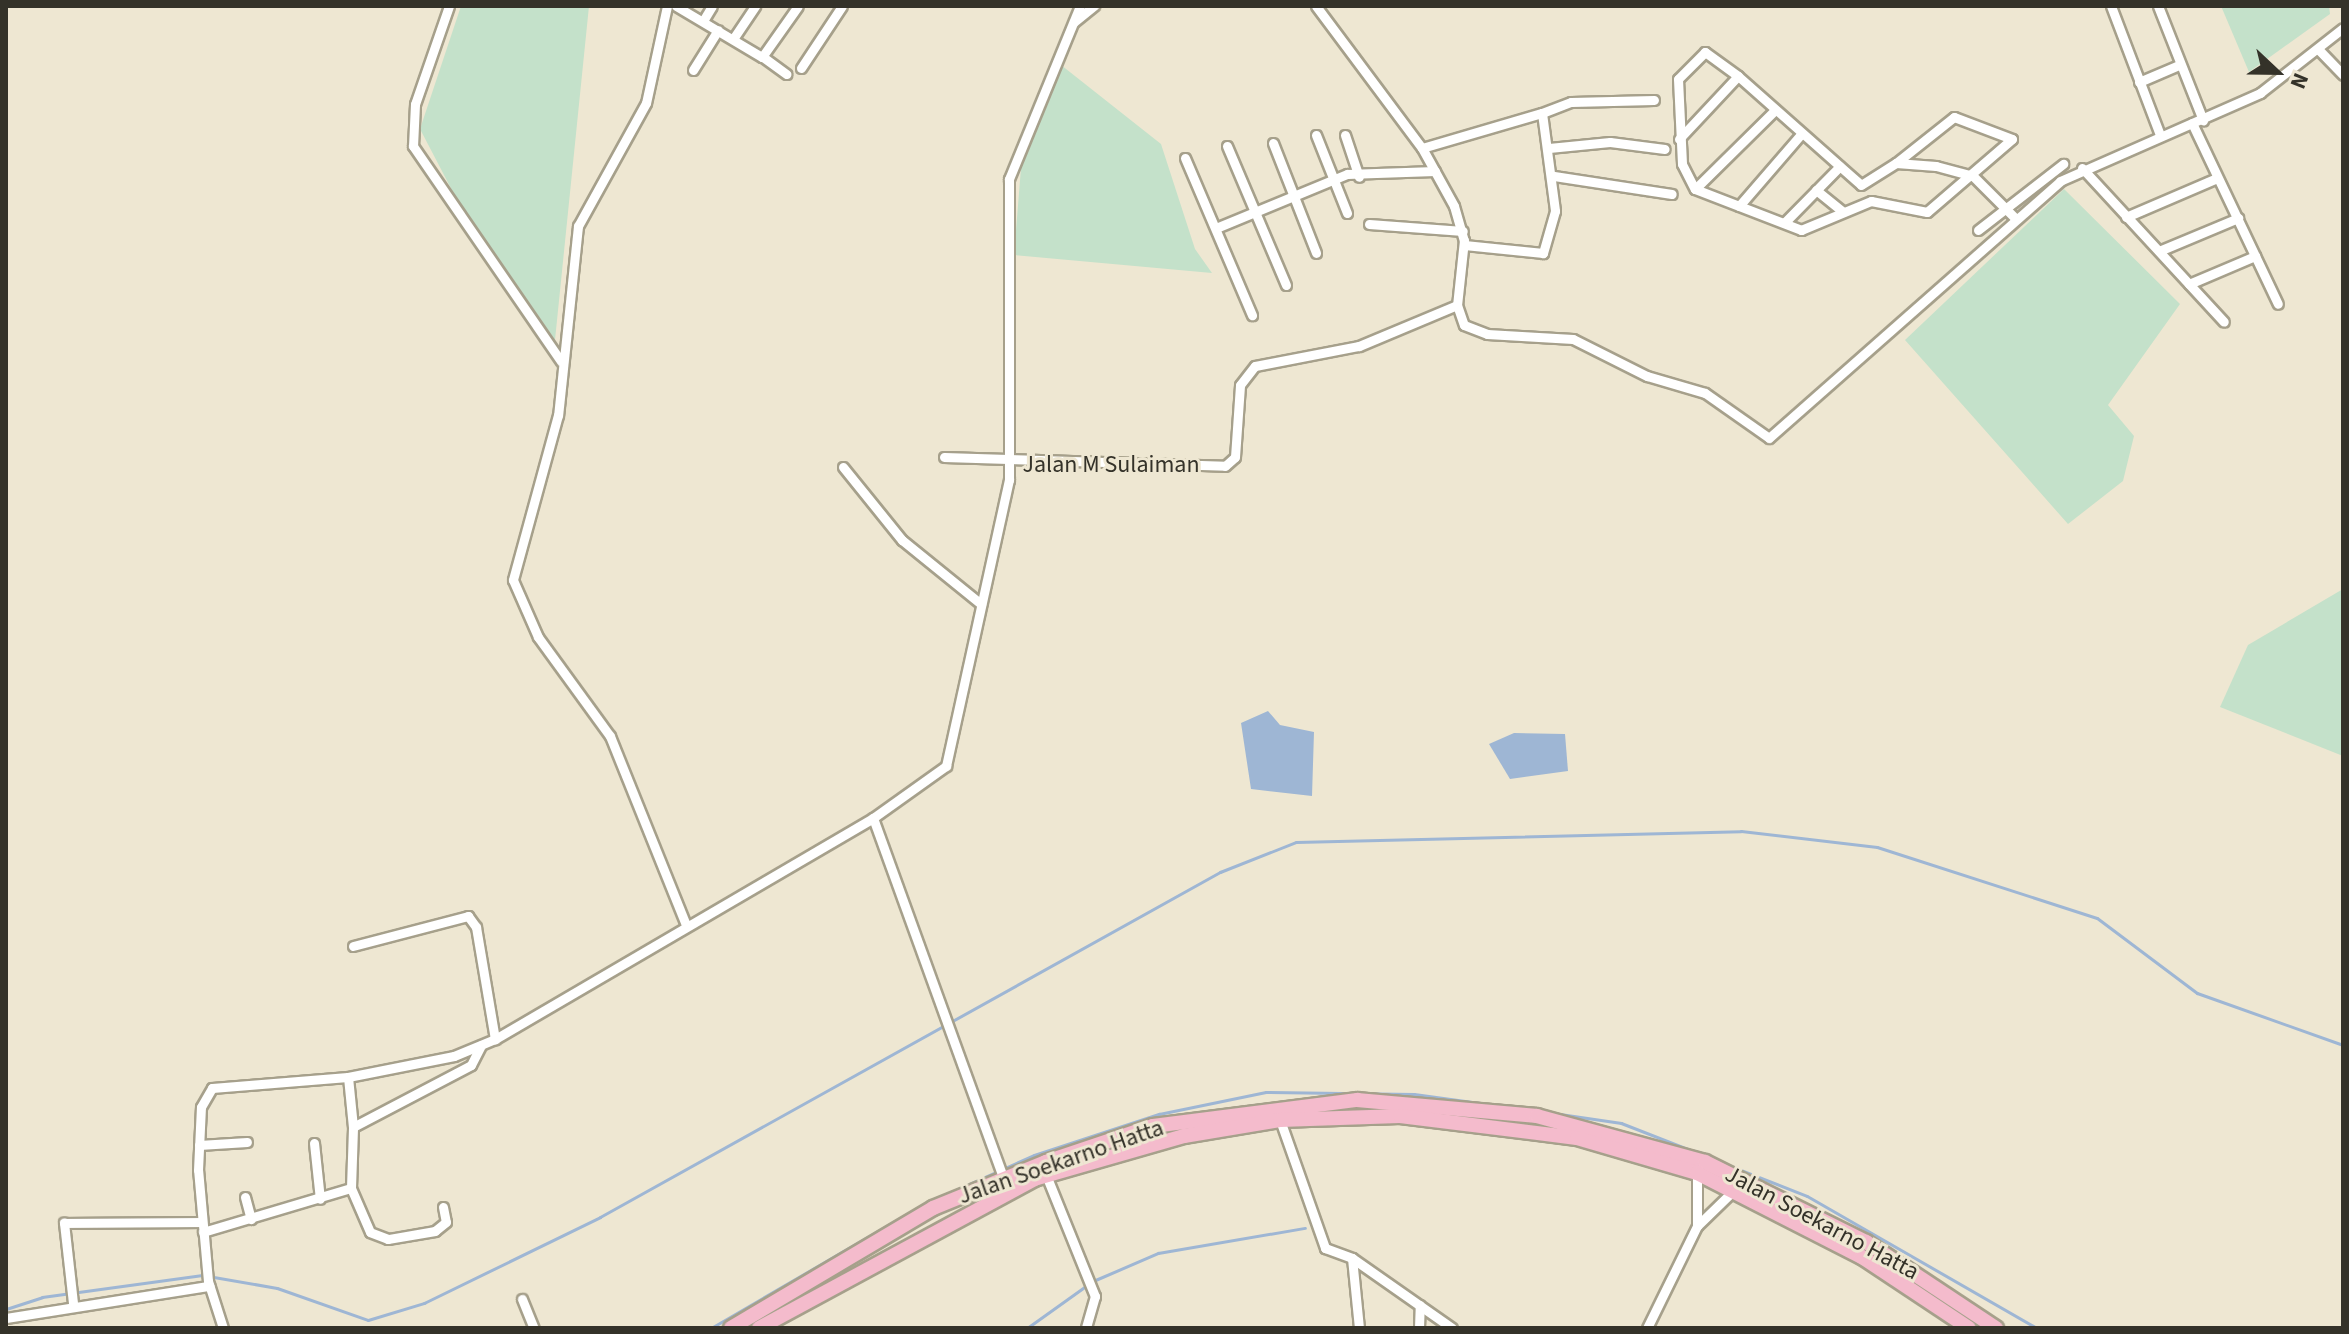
<!DOCTYPE html>
<style>
body{margin:0}
#map{position:relative;width:2349px;height:1334px;overflow:hidden;background:#eee7d2;font-family:"Source Sans 3",sans-serif}
div>[style]{position:absolute}
[style*='--x']{left:calc(var(--x)*1px);top:calc(var(--y)*1px);width:calc(var(--w)*1px);rotate:calc(var(--a)*1deg)}
.green>*{inset:0;background:#c4e1ca}
.water>*{inset:0;background:#9eb6d4}
.stream>*{height:3px;margin:-1.5px;padding:0 1.5px;transform-origin:1.5px;border-radius:1.5px;background:#9eb6d4}
.roads{filter:drop-shadow(2px 0 #a6a08b) drop-shadow(-2px 0 #a6a08b) drop-shadow(0 2px #a6a08b) drop-shadow(0 -2px #a6a08b)}
.minor>*{height:9px;margin:-4.5px;padding:0 4.5px;transform-origin:4.5px;border-radius:4.5px;background:#fff}
.highway>*{height:14px;margin:-7px;padding:0 7px;transform-origin:7px;border-radius:7px;background:#f4bbcc}
span{translate:-50% -50%;white-space:nowrap;text-align:center;line-height:1.15;-webkit-text-stroke:6px #eee7d2;paint-order:stroke}
.street-label{font-size:24px;color:#343229}
.frame{position:absolute;inset:0;border:8px solid #343229;pointer-events:none}
.north{position:absolute;left:2237px;top:32px;width:80px;height:80px;-webkit-text-stroke:6px #eee7d2;paint-order:stroke;rotate:112deg;font-size:22px;font-weight:700;line-height:32px;text-align:center;color:#343229}
.north::after{content:'';display:block;margin:auto;width:28px;height:36px;background:#343229;clip-path:polygon(50% 0,100% 100%,50% 72%,0 100%)}
</style>
<div id="map">
<div class="green">
<div style="clip-path:polygon(461px 6px,589px 6px,555px 340px,455px 196px,420px 129px)"></div>
<div style="clip-path:polygon(2221px 6px,2329px 6px,2330px 14px,2249px 72px)"></div>
<div style="clip-path:polygon(1061px 65px,1161px 144px,1195px 249px,1212px 273px,1014px 255px,1021px 168px)"></div>
<div style="clip-path:polygon(2064px 189px,2180px 304px,2108px 405px,2134px 436px,2123px 481px,2068px 524px,1905px 340px)"></div>
<div style="clip-path:polygon(2343px 589px,2343px 756px,2220px 707px,2248px 645px)"></div>
</div>
<div class="water">
<div style="clip-path:polygon(1268px 711px,1280px 725px,1314px 732px,1312px 796px,1251px 789px,1241px 723px)"></div>
<div style="clip-path:polygon(1514px 733px,1565px 734px,1568px 771px,1510px 779px,1489px 744px)"></div>
</div>
<div class="stream">
<div style="--x:1553;--y:1113;--w:69;--a:8.4"></div>
<div style="--x:1621;--y:1123;--w:83;--a:21.3"></div>
<div style="--x:1720;--y:1162;--w:93;--a:21.3"></div>
<div style="--x:1807;--y:1196;--w:265;--a:29.9"></div>
<div style="--x:1093;--y:1281;--w:71;--a:-23.3"></div>
<div style="--x:1158;--y:1253;--w:149;--a:-9.7"></div>
<div style="--x:6;--y:1309;--w:38;--a:-18"></div>
<div style="--x:42;--y:1297;--w:162;--a:-7.8"></div>
<div style="--x:202;--y:1275;--w:76;--a:9.8"></div>
<div style="--x:277;--y:1288;--w:96;--a:19.4"></div>
<div style="--x:368;--y:1320;--w:59;--a:-16.9"></div>
<div style="--x:424;--y:1303;--w:196;--a:-26"></div>
<div style="--x:600;--y:1217;--w:710;--a:-29.09"></div>
<div style="--x:1220;--y:872;--w:82;--a:-21.5"></div>
<div style="--x:1296;--y:842;--w:445;--a:-1.4"></div>
<div style="--x:1741;--y:831;--w:137;--a:6.7"></div>
<div style="--x:1877;--y:847;--w:231;--a:17.9"></div>
<div style="--x:2097;--y:918;--w:125;--a:36.9"></div>
<div style="--x:2197;--y:993;--w:155;--a:19.6"></div>
<div style="--x:711;--y:1328;--w:246;--a:-30.2"></div>
<div style="--x:924;--y:1204;--w:120;--a:-24"></div>
<div style="--x:1034;--y:1155;--w:132;--a:-18.2"></div>
<div style="--x:1159;--y:1114;--w:109;--a:-11.6"></div>
<div style="--x:1266;--y:1092;--w:148;--a:0.8"></div>
<div style="--x:1414;--y:1094;--w:88;--a:7.9"></div>
<div style="--x:1027;--y:1328;--w:74;--a:-35.6"></div>
</div>
<div class="roads">
<div class="minor">
<div style="--x:449;--y:6;--w:104;--a:109.1"></div>
<div style="--x:415;--y:104;--w:42;--a:92.7"></div>
<div style="--x:413;--y:146;--w:261;--a:55.5"></div>
<div style="--x:667;--y:6;--w:99;--a:102.2"></div>
<div style="--x:646;--y:103;--w:141;--a:118.9"></div>
<div style="--x:578;--y:226;--w:190;--a:96"></div>
<div style="--x:558;--y:415;--w:171;--a:105.3"></div>
<div style="--x:513;--y:580;--w:62;--a:66.3"></div>
<div style="--x:538;--y:637;--w:122;--a:54"></div>
<div style="--x:610;--y:736;--w:201;--a:68.1"></div>
<div style="--x:676;--y:6;--w:100;--a:30.7"></div>
<div style="--x:762;--y:57;--w:62;--a:-54.8"></div>
<div style="--x:1316;--y:6;--w:177;--a:53.3"></div>
<div style="--x:1422;--y:148;--w:66;--a:61.1"></div>
<div style="--x:1454;--y:206;--w:35;--a:74"></div>
<div style="--x:1464;--y:240;--w:65;--a:96.1"></div>
<div style="--x:1457;--y:305;--w:21;--a:71"></div>
<div style="--x:1464;--y:325;--w:25;--a:21"></div>
<div style="--x:1487;--y:334;--w:86;--a:3.3"></div>
<div style="--x:1573;--y:339;--w:83;--a:26.6"></div>
<div style="--x:1647;--y:376;--w:60;--a:16.3"></div>
<div style="--x:1705;--y:393;--w:78;--a:35.1"></div>
<div style="--x:1769;--y:438;--w:388;--a:-41.4"></div>
<div style="--x:2060;--y:181;--w:219;--a:-23.7"></div>
<div style="--x:2260;--y:93;--w:105;--a:-38.1"></div>
<div style="--x:2111;--y:6;--w:138;--a:69.2"></div>
<div style="--x:2158;--y:6;--w:123;--a:68.5"></div>
<div style="--x:703;--y:21;--w:17;--a:-59"></div>
<div style="--x:1074;--y:22;--w:26;--a:-39"></div>
<div style="--x:733;--y:39;--w:40;--a:-56"></div>
<div style="--x:2318;--y:49;--w:36;--a:46"></div>
<div style="--x:763;--y:57;--w:29;--a:36"></div>
<div style="--x:801;--y:68;--w:74;--a:-56.5"></div>
<div style="--x:693;--y:70;--w:47;--a:-58"></div>
<div style="--x:1738;--y:76;--w:41;--a:-144"></div>
<div style="--x:1705;--y:52;--w:38;--a:135"></div>
<div style="--x:1678;--y:79;--w:85;--a:87.3"></div>
<div style="--x:1682;--y:164;--w:28;--a:63"></div>
<div style="--x:1695;--y:189;--w:111;--a:-44.6"></div>
<div style="--x:2139;--y:82;--w:43;--a:-23"></div>
<div style="--x:1542;--y:113;--w:31;--a:-21"></div>
<div style="--x:1571;--y:102;--w:83;--a:-1.4"></div>
<div style="--x:2192;--y:123;--w:200;--a:64.6"></div>
<div style="--x:1316;--y:135;--w:84;--a:68.3"></div>
<div style="--x:1345;--y:135;--w:44;--a:71.6"></div>
<div style="--x:1679;--y:139;--w:86;--a:-46.9"></div>
<div style="--x:1738;--y:76;--w:164;--a:41.5"></div>
<div style="--x:1861;--y:185;--w:41;--a:-32.2"></div>
<div style="--x:1896;--y:163;--w:40;--a:4.3"></div>
<div style="--x:1936;--y:166;--w:38;--a:15"></div>
<div style="--x:1973;--y:176;--w:59;--a:45"></div>
<div style="--x:1273;--y:143;--w:118;--a:68.6"></div>
<div style="--x:1227;--y:146;--w:151;--a:67"></div>
<div style="--x:1422;--y:148;--w:125;--a:-16.3"></div>
<div style="--x:1542;--y:113;--w:99;--a:82.4"></div>
<div style="--x:1555;--y:211;--w:44;--a:105.9"></div>
<div style="--x:1543;--y:253;--w:79;--a:-174.2"></div>
<div style="--x:1549;--y:148;--w:61;--a:-5.6"></div>
<div style="--x:1610;--y:142;--w:55;--a:7.3"></div>
<div style="--x:1185;--y:158;--w:171;--a:66.9"></div>
<div style="--x:2082;--y:168;--w:209;--a:47.3"></div>
<div style="--x:1554;--y:176;--w:119;--a:8.7"></div>
<div style="--x:1695;--y:189;--w:114;--a:21.1"></div>
<div style="--x:1801;--y:230;--w:76;--a:-22.5"></div>
<div style="--x:1871;--y:201;--w:57;--a:11.1"></div>
<div style="--x:1927;--y:212;--w:112;--a:-40.7"></div>
<div style="--x:2012;--y:139;--w:62;--a:-159.2"></div>
<div style="--x:1954;--y:117;--w:74;--a:141.6"></div>
<div style="--x:1816;--y:190;--w:35;--a:39"></div>
<div style="--x:1739;--y:206;--w:96;--a:-49.2"></div>
<div style="--x:2126;--y:217;--w:99;--a:-23.2"></div>
<div style="--x:1785;--y:222;--w:78;--a:-45.5"></div>
<div style="--x:1369;--y:224;--w:94;--a:4.3"></div>
<div style="--x:1216;--y:228;--w:142;--a:-22.4"></div>
<div style="--x:1347;--y:174;--w:88;--a:-2"></div>
<div style="--x:1978;--y:230;--w:108;--a:-37.8"></div>
<div style="--x:2159;--y:251;--w:86;--a:-22.7"></div>
<div style="--x:2189;--y:284;--w:72;--a:-23"></div>
<div style="--x:944;--y:457;--w:281;--a:1.8"></div>
<div style="--x:1225;--y:466;--w:13;--a:-42"></div>
<div style="--x:1235;--y:457;--w:72;--a:-86"></div>
<div style="--x:1240;--y:385;--w:24;--a:-52"></div>
<div style="--x:1255;--y:366;--w:106;--a:-10.9"></div>
<div style="--x:1359;--y:346;--w:106;--a:-22.7"></div>
<div style="--x:843;--y:467;--w:94;--a:51.1"></div>
<div style="--x:902;--y:540;--w:102;--a:39"></div>
<div style="--x:873;--y:818;--w:383;--a:70.1"></div>
<div style="--x:353;--y:946;--w:119;--a:-14.6"></div>
<div style="--x:468;--y:916;--w:14;--a:54"></div>
<div style="--x:476;--y:927;--w:114;--a:80.4"></div>
<div style="--x:348;--y:1077;--w:50;--a:84.3"></div>
<div style="--x:1280;--y:1120;--w:136;--a:70.6"></div>
<div style="--x:1325;--y:1248;--w:29;--a:20"></div>
<div style="--x:1352;--y:1258;--w:122;--a:35"></div>
<div style="--x:314;--y:1143;--w:56;--a:83.9"></div>
<div style="--x:199;--y:1145;--w:48;--a:-3.6"></div>
<div style="--x:1046;--y:1175;--w:131;--a:68"></div>
<div style="--x:1095;--y:1296;--w:33;--a:106"></div>
<div style="--x:245;--y:1197;--w:23;--a:75"></div>
<div style="--x:443;--y:1207;--w:15;--a:79"></div>
<div style="--x:446;--y:1222;--w:14;--a:141"></div>
<div style="--x:435;--y:1231;--w:48;--a:170.3"></div>
<div style="--x:388;--y:1239;--w:19;--a:-159"></div>
<div style="--x:370;--y:1232;--w:48;--a:-113.4"></div>
<div style="--x:351;--y:1188;--w:61;--a:-88.1"></div>
<div style="--x:353;--y:1127;--w:133;--a:-27.7"></div>
<div style="--x:471;--y:1065;--w:22;--a:-63"></div>
<div style="--x:1697;--y:1226;--w:52;--a:-44.2"></div>
<div style="--x:203;--y:1232;--w:154;--a:-16.6"></div>
<div style="--x:1352;--y:1258;--w:70;--a:84.3"></div>
<div style="--x:522;--y:1299;--w:31;--a:68"></div>
<div style="--x:73;--y:1303;--w:81;--a:-96.4"></div>
<div style="--x:64;--y:1223;--w:137;--a:-0.4"></div>
<div style="--x:6;--y:1318;--w:206;--a:-9"></div>
<div style="--x:223;--y:1328;--w:49;--a:-107.7"></div>
<div style="--x:208;--y:1281;--w:111;--a:-95.1"></div>
<div style="--x:198;--y:1170;--w:63;--a:-87.3"></div>
<div style="--x:201;--y:1107;--w:22;--a:-60"></div>
<div style="--x:212;--y:1088;--w:136;--a:-4.6"></div>
<div style="--x:348;--y:1077;--w:108;--a:-11.2"></div>
<div style="--x:454;--y:1056;--w:44;--a:-22.5"></div>
<div style="--x:495;--y:1039;--w:438;--a:-30.3"></div>
<div style="--x:873;--y:818;--w:90;--a:-35.5"></div>
<div style="--x:946;--y:766;--w:293;--a:-77.6"></div>
<div style="--x:1009;--y:480;--w:301;--a:-90"></div>
<div style="--x:1009;--y:179;--w:187;--a:-67.7"></div>
<div style="--x:1419;--y:1328;--w:23;--a:-88"></div>
<div style="--x:1647;--y:1328;--w:114;--a:-63.9"></div>
<div style="--x:1697;--y:1226;--w:53;--a:-90"></div>
</div>
<div class="highway">
<div style="--x:731;--y:1328;--w:235;--a:-30.7"></div>
<div style="--x:933;--y:1208;--w:122;--a:-22.2"></div>
<div style="--x:1046;--y:1162;--w:113;--a:-18.6"></div>
<div style="--x:1153;--y:1126;--w:206;--a:-7.3"></div>
<div style="--x:1357;--y:1100;--w:181;--a:5.1"></div>
<div style="--x:1537;--y:1116;--w:174;--a:15.3"></div>
<div style="--x:1705;--y:1162;--w:180;--a:26.4"></div>
<div style="--x:1866;--y:1242;--w:156;--a:33.5"></div>
<div style="--x:759;--y:1328;--w:313;--a:-28.4"></div>
<div style="--x:1034;--y:1179;--w:156;--a:-16"></div>
<div style="--x:1184;--y:1136;--w:97;--a:-9.5"></div>
<div style="--x:1280;--y:1120;--w:120;--a:-1.9"></div>
<div style="--x:1400;--y:1116;--w:178;--a:7.1"></div>
<div style="--x:1577;--y:1138;--w:125;--a:16.3"></div>
<div style="--x:1697;--y:1173;--w:185;--a:27"></div>
<div style="--x:1862;--y:1257;--w:128;--a:33.6"></div>
</div>
</div>
<div class="street-label">
<span style="left:1111px;top:465px">Jalan M Sulaiman</span>
<span style="left:1061px;top:1162px;rotate:-19deg">Jalan Soekarno Hatta</span>
<span style="left:1822px;top:1223px;rotate:28deg">Jalan Soekarno Hatta</span>
</div>
<div class="frame"></div>
<div class="north">N</div>
</div>
